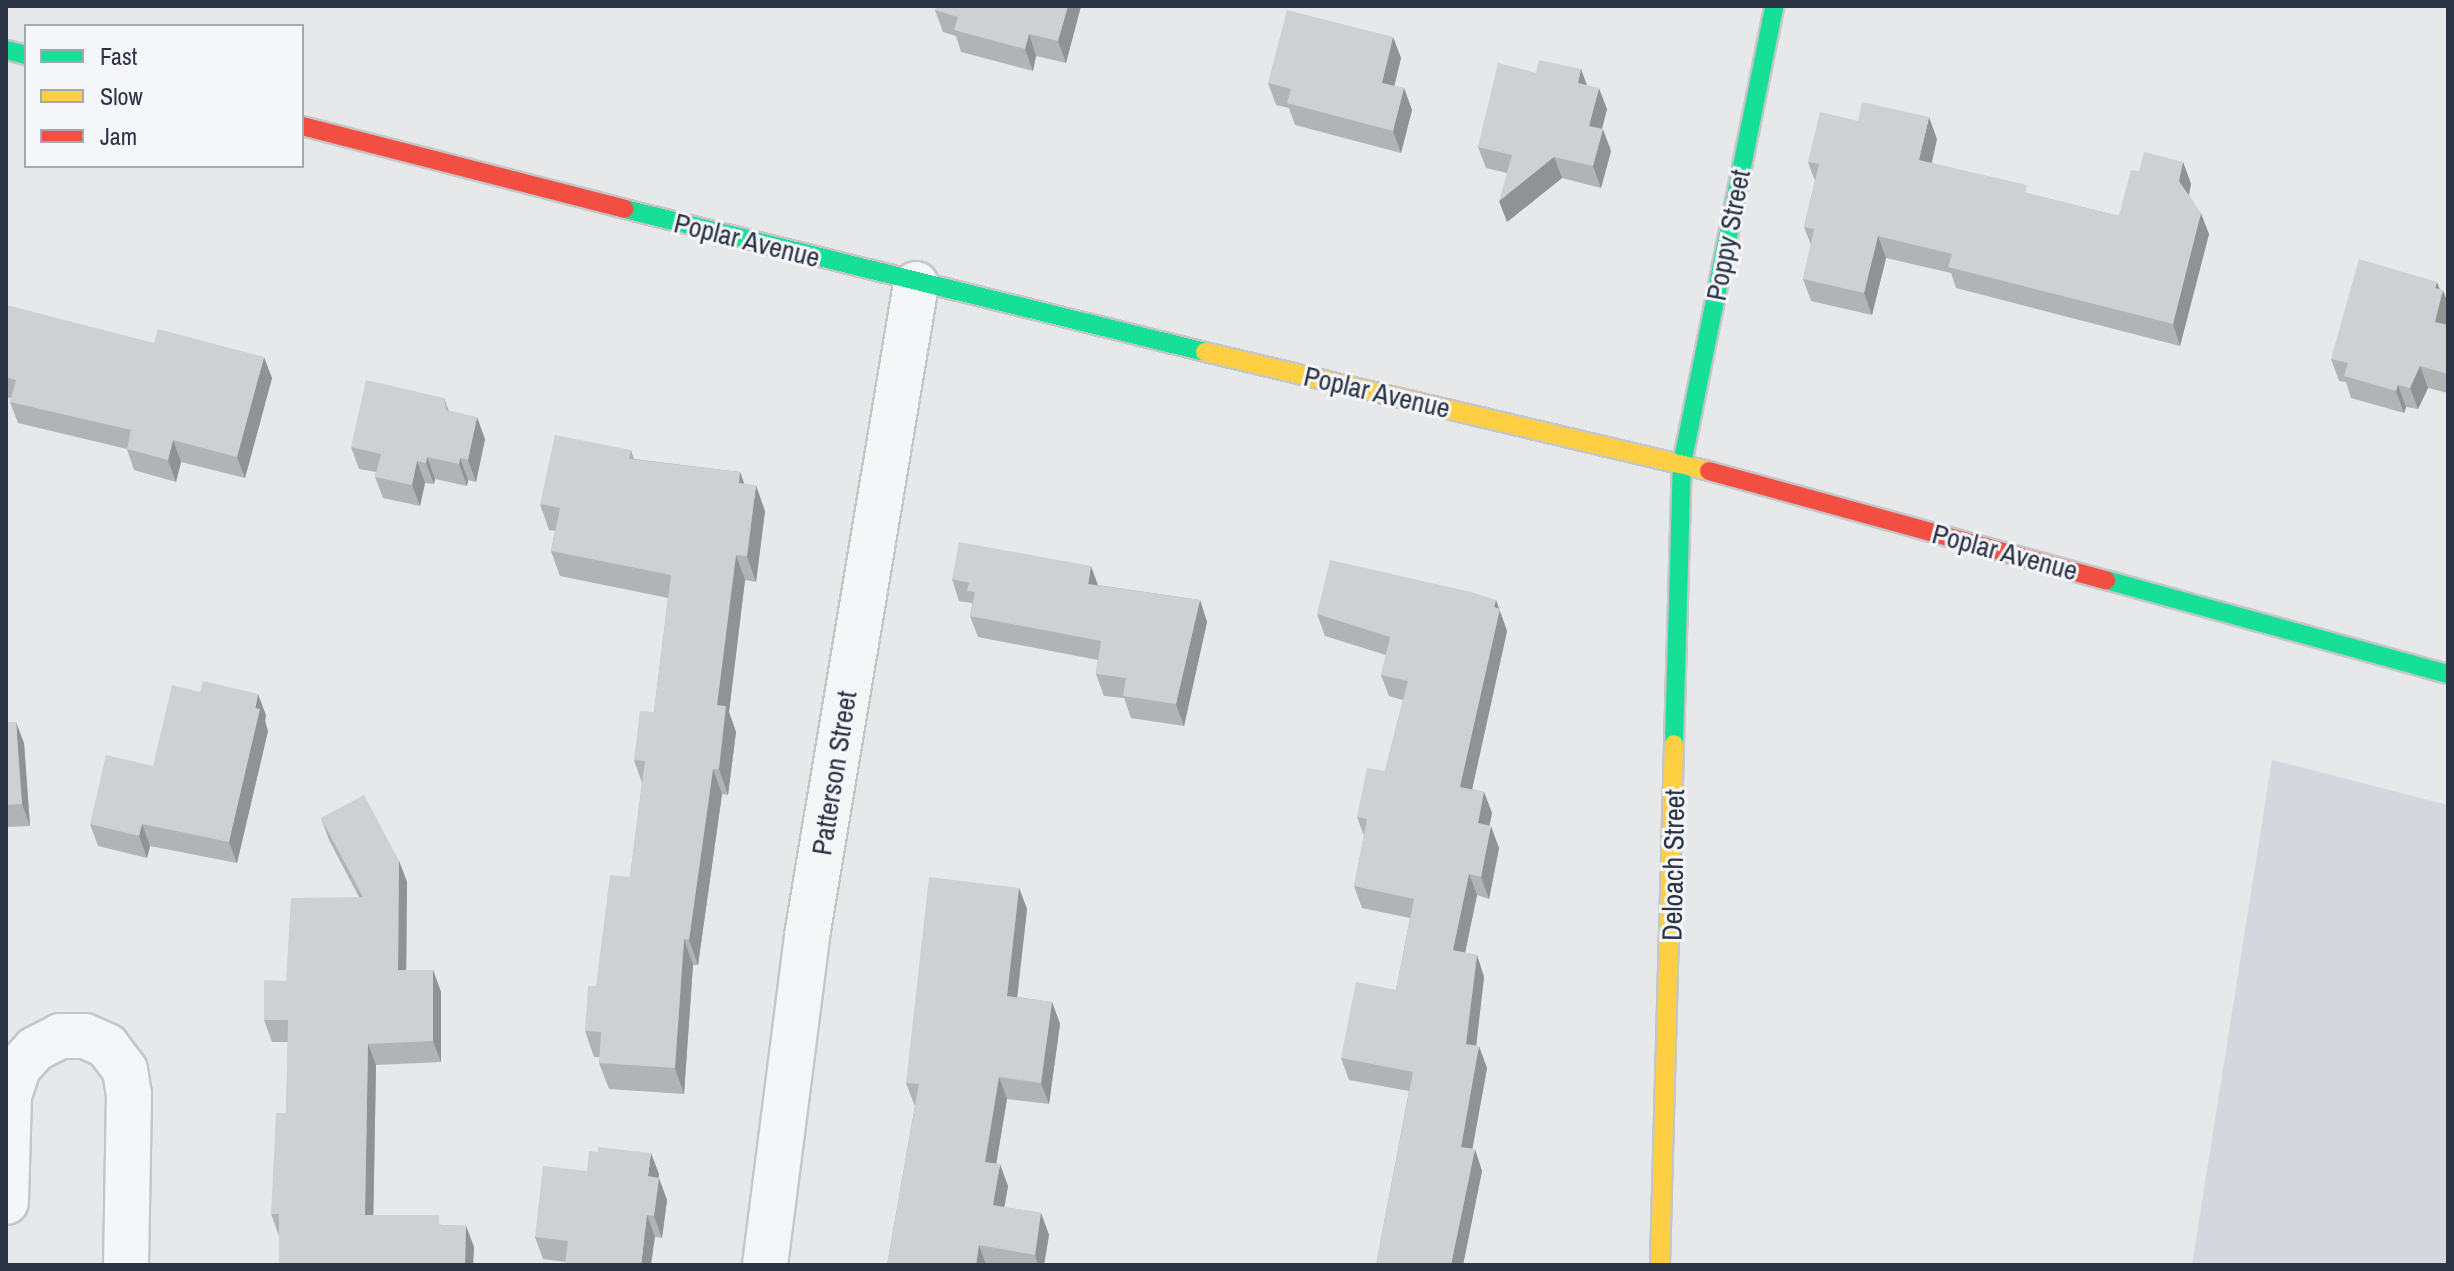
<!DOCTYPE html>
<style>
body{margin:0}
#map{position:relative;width:2454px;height:1271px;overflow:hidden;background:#e6e8ea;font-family:"Archivo Narrow",sans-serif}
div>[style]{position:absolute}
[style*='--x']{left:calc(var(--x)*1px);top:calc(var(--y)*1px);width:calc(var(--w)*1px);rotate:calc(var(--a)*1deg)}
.built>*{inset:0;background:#d4d7dd}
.roads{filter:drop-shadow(2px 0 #c4c6c8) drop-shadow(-2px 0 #c4c6c8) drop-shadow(0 2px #c4c6c8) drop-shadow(0 -2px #c4c6c8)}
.street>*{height:44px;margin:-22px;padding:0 22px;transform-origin:22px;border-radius:22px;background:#f5f6f7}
.fast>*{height:18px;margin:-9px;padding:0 9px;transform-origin:9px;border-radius:9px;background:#16e098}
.slow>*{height:18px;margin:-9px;padding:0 9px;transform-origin:9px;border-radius:9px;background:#ffcf43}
.jam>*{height:18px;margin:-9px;padding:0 9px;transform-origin:9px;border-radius:9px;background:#f24e42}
.wall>*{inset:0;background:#b1b3b5}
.shaded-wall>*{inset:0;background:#909294}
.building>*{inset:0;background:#ced0d3}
span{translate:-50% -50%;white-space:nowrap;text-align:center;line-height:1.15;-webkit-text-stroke:6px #f4f6f9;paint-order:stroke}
.street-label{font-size:28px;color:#2b3445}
.frame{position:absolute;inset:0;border:8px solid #2b3445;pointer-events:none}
.legend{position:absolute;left:24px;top:24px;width:280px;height:144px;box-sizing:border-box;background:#f4f6f9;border:2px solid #a4a8b1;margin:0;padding:10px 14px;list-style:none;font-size:24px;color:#2b3445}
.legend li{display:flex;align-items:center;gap:16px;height:40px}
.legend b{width:40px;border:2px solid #a4a8b1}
</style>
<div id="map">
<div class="built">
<div style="clip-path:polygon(2272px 760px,2448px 805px,2448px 1265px,2192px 1265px)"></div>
</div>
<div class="roads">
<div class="street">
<div style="--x:6;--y:1202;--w:106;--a:-88.4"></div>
<div style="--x:9;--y:1096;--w:29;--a:-72"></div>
<div style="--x:18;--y:1068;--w:25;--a:-48"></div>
<div style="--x:35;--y:1049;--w:28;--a:-27"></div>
<div style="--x:60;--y:1036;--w:25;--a:0"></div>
<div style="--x:85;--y:1036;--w:24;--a:24"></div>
<div style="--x:107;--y:1046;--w:30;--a:53"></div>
<div style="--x:125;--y:1070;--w:24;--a:81"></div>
<div style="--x:129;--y:1094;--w:171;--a:91"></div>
<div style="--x:765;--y:1265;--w:332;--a:-82.7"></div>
<div style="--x:807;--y:936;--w:661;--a:-80.51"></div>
</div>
<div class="fast">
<div style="--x:6;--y:50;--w:21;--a:14"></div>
<div style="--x:625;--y:209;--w:597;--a:13.85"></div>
<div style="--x:2106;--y:580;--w:355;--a:15.4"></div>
<div style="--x:1674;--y:744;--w:280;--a:-88.4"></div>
<div style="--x:1682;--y:464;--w:467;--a:-78.6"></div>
</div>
<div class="slow">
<div style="--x:1205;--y:352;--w:518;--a:13.28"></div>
<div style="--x:1660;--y:1265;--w:521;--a:-88.46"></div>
</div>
<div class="jam">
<div style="--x:302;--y:126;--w:333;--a:14.4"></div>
<div style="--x:1709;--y:471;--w:412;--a:15.4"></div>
</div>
</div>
<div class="wall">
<div style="clip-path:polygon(1081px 6px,1066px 63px,1036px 56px,1033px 71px,961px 52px,956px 36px,943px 32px,935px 10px)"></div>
<div style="clip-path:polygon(1393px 37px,1401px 58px,1394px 86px,1404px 88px,1412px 110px,1401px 153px,1295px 125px,1289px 108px,1276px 105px,1268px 83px)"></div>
<div style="clip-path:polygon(1581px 69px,1586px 85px,1607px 109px,1602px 129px,1611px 151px,1601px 188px,1562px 178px,1507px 222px,1507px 173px,1486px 168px,1478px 147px,1536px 73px)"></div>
<div style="clip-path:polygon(1937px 139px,1932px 163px,2030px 194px,2119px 216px,2139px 171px,2183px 162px,2191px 184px,2189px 195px,2209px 234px,2180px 346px,1956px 288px,1951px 273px,1886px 258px,1872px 315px,1811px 301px,1803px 279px,1811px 245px,1804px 227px,1815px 181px,1808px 162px)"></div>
<div style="clip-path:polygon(2440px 289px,2448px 304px,2448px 393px,2428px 388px,2418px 409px,2406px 407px,2404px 413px,2351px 398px,2346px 382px,2339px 381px,2331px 359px)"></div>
<div style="clip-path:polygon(6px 305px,272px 378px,245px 478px,181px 462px,176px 482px,134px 470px,127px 449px,18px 423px,10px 402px,11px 398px,6px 397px)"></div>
<div style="clip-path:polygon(444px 398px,449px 411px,485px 439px,476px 482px,468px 480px,467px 486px,435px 479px,434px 484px,425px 483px,420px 506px,383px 498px,375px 477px,376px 472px,359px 469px,351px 447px)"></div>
<div style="clip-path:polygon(631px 450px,634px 459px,740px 472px,744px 484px,765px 511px,756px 582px,745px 580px,729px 712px,736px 732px,728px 795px,722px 794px,698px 965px,693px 965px,684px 1094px,609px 1089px,599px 1063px,600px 1057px,594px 1057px,585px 1031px,596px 986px,630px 877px,642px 783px,634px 760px,654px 712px,668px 598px,560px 576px,551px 551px,555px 531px,549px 530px,540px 504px)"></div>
<div style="clip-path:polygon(952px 579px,1098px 585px,1200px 600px,1207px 622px,1184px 726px,1131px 718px,1124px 698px,1104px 696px,1096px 674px,1098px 660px,978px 637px,970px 616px,972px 606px,972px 603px,959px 601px)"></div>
<div style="clip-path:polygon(1496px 600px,1507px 631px,1472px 789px,1484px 792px,1492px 813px,1489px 826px,1499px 848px,1489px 899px,1477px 895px,1465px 953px,1477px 955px,1484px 977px,1476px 1046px,1487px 1068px,1472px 1149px,1482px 1171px,1463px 1265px,1376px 1265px,1409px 1091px,1349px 1080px,1341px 1058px,1396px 990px,1410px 918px,1362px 908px,1354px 886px,1364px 836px,1357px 817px,1385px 771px,1403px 700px,1389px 696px,1381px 675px,1386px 655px,1325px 636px,1317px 614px)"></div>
<div style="clip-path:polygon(266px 715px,265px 721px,268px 731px,237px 863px,150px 846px,147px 858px,98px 846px,90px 824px,153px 766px)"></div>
<div style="clip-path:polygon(6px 722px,24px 743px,30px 826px,6px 827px)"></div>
<div style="clip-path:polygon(321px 818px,399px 861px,407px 882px,406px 970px,433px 970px,441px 992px,441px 1062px,376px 1065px,373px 1215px,443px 1225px,466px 1226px,474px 1247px,473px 1265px,279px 1265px,279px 1236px,271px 1214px,286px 1113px,288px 1042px,272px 1042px,264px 1020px,286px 981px,359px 897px,329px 840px)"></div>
<div style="clip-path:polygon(1019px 888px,1027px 909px,1017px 997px,1052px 1002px,1060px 1024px,1049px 1104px,1007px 1099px,996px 1164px,1008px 1186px,1004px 1207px,1041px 1213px,1049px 1235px,1044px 1265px,887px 1265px,915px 1105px,914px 1104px,906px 1083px)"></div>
<div style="clip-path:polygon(587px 1171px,659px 1174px,658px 1178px,667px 1200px,662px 1238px,655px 1237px,565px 1262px,543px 1259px,535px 1237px)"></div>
</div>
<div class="shaded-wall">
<div style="clip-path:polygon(1068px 6px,1081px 6px,1066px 63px,1058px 41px)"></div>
<div style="clip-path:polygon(1029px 34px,1036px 56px,1033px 71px,1025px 49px)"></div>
<div style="clip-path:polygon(1393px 37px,1401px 58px,1390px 104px,1382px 83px)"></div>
<div style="clip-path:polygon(1581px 69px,1589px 91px,1578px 83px)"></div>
<div style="clip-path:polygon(1404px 88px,1412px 110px,1401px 153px,1393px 131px)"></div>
<div style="clip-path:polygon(1599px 88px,1607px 109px,1597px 148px,1589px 126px)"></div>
<div style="clip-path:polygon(1929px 117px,1937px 139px,1927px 181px,1919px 160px)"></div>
<div style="clip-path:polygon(1603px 129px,1611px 151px,1601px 188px,1593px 166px)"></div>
<div style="clip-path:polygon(1554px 157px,1562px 178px,1507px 222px,1499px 201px)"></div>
<div style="clip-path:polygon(2183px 162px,2191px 184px,2187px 203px,2179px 181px)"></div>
<div style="clip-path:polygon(2201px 213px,2209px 234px,2180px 346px,2173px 324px)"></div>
<div style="clip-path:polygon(1878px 236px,1886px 258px,1872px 315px,1864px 293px)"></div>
<div style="clip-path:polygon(2437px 282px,2442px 295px,2443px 290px,2448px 304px,2448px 322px,2443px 344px,2435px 322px,2435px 288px)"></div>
<div style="clip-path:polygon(264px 357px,272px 378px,245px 478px,237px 457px)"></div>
<div style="clip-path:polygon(2420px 366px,2428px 388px,2418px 409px,2410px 388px)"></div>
<div style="clip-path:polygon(2398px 385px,2406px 407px,2404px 413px,2396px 391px)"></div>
<div style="clip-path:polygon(477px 417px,485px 439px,476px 482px,468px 460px)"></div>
<div style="clip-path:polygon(173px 440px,181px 462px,176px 482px,168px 460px)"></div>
<div style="clip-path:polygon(427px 457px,435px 479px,434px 484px,426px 463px)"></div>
<div style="clip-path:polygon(460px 458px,468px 480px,467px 486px,459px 464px)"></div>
<div style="clip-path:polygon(417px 461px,425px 483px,420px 506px,412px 485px)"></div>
<div style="clip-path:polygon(740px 472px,749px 497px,739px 483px)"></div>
<div style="clip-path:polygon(756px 485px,765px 511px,756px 582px,747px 556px)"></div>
<div style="clip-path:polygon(736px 555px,745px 580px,729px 712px,736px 732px,728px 795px,719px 769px,717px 705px)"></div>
<div style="clip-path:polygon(1091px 566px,1099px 588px,1088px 584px)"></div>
<div style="clip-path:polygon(1200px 600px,1207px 622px,1184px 726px,1176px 704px)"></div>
<div style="clip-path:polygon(1496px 600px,1507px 631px,1468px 808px,1460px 787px)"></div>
<div style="clip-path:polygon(258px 694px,266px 715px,265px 721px,268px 731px,237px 863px,229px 842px)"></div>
<div style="clip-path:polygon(16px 722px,24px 743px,30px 826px,22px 804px)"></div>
<div style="clip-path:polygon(713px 769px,722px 794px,698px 965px,689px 940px)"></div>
<div style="clip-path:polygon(1484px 792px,1492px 813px,1486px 844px,1478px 823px)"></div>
<div style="clip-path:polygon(142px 824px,150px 846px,147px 858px,139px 836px)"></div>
<div style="clip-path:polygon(1491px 826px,1499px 848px,1489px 899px,1481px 877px)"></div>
<div style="clip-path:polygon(399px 861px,407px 882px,406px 992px,398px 970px)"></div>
<div style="clip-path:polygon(1469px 874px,1477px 895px,1461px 972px,1453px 950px)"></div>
<div style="clip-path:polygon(1019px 888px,1027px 909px,1015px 1017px,1007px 996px)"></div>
<div style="clip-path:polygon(684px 939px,693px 965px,684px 1094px,675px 1068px)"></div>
<div style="clip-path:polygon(1477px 955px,1484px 977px,1474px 1065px,1466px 1044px)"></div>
<div style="clip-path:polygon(433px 970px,441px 992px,441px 1062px,433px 1041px)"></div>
<div style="clip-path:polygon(1052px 1002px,1060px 1024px,1049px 1104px,1041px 1083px)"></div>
<div style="clip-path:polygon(368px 1044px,376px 1065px,373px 1237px,365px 1215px)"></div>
<div style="clip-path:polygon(1479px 1046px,1487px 1068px,1469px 1168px,1461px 1147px)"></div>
<div style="clip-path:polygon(999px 1077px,1007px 1099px,993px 1183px,985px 1162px)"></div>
<div style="clip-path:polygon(1475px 1149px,1482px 1171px,1463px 1265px,1451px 1265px)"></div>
<div style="clip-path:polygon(651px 1153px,659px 1174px,656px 1198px,648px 1176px)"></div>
<div style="clip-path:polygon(1000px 1164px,1008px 1186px,1001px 1227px,993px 1205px)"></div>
<div style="clip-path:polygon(659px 1178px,667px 1200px,662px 1238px,654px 1216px)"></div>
<div style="clip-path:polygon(1041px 1213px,1049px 1235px,1044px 1265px,1038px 1265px,1035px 1255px)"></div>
<div style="clip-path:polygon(647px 1215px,655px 1237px,651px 1265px,641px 1265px)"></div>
<div style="clip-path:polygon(466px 1226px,474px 1247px,473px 1265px,465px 1265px)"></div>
<div style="clip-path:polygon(979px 1245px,986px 1265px,976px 1265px)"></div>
</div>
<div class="building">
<div style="clip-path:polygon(936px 6px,1068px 6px,1058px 41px,1029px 34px,1025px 49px,954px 30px,958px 17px,935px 10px)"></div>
<div style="clip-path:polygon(1287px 10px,1393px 37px,1382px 83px,1404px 88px,1393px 131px,1287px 103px,1291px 89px,1268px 83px)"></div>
<div style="clip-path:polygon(1539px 60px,1581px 69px,1578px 83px,1599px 88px,1589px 126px,1603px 129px,1593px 166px,1554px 157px,1499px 201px,1512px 155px,1478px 147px,1498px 63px,1536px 73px)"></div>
<div style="clip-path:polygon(1862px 102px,1929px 117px,1919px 160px,2027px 185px,2025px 193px,2119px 216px,2131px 170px,2139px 171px,2144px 152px,2183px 162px,2179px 181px,2201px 213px,2173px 324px,1948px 267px,1952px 254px,1878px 236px,1864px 293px,1803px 279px,1814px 229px,1804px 227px,1819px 164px,1808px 162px,1820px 112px,1858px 121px)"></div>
<div style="clip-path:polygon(2359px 259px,2437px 282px,2435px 288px,2443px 290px,2435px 322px,2448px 325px,2448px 374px,2420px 366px,2410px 388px,2398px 385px,2396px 391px,2344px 376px,2348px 363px,2331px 359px)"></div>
<div style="clip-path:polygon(6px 305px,154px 343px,158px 329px,264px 357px,237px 457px,173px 440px,168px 460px,127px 449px,131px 430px,10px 402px,16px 380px,6px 377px)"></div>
<div style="clip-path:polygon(366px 380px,444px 398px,446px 410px,477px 417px,468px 460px,460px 458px,459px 464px,427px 457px,426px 463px,417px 461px,412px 485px,375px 477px,381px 454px,351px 447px)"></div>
<div style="clip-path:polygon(555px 435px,631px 450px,629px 459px,740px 472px,739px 483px,756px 485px,747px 556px,736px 555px,717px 705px,726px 706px,719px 769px,713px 769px,689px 940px,684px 939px,675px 1068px,599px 1063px,601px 1032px,585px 1031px,588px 986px,596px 986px,610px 875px,630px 877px,645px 761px,634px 760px,640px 711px,654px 712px,671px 575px,551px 551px,560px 508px,540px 504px)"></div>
<div style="clip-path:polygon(959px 542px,1091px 566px,1088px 584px,1200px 600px,1176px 704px,1123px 696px,1126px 678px,1096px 674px,1101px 641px,970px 616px,975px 592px,967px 591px,969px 583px,952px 579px)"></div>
<div style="clip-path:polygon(1330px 560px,1471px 592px,1496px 600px,1494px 607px,1500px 609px,1460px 787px,1484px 792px,1478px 823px,1491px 826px,1481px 877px,1469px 874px,1453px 950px,1477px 955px,1466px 1044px,1479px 1046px,1461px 1147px,1475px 1149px,1451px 1265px,1376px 1265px,1413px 1072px,1341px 1058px,1356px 982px,1396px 990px,1414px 899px,1354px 886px,1367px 819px,1357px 817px,1367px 768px,1385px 771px,1408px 681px,1381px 675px,1390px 637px,1317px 614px)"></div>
<div style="clip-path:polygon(203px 681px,258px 694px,255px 708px,260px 709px,229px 842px,142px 824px,139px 836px,90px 824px,106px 755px,153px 766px,172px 685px,200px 692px)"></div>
<div style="clip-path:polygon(6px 722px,16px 722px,22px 804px,6px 805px)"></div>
<div style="clip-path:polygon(364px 795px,399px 861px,398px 970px,433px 970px,433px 1041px,368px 1044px,365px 1215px,439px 1215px,439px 1225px,466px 1226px,465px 1265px,279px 1265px,279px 1214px,271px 1214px,276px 1113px,286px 1113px,288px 1020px,264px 1020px,264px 980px,286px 981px,291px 898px,363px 897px,321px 818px)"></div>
<div style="clip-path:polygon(929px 877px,1019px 888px,1007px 996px,1052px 1002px,1041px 1083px,999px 1077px,985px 1162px,1000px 1164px,993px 1205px,1041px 1213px,1035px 1255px,979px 1245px,976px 1265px,887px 1265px,919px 1084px,906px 1083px)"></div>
<div style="clip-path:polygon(598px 1147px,651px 1153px,648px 1176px,659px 1178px,654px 1216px,647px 1215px,641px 1265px,565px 1265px,568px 1241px,535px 1237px,543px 1166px,587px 1171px,589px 1151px,598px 1152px)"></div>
</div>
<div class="street-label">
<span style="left:1728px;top:235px;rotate:-79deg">Poppy Street</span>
<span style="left:747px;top:240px;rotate:14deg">Poplar Avenue</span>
<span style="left:1377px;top:392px;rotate:13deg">Poplar Avenue</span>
<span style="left:2005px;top:552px;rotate:15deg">Poplar Avenue</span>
<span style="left:834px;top:773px;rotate:-81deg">Patterson Street</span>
<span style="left:1673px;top:865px;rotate:-89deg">Deloach Street</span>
</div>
<div class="frame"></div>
<ul class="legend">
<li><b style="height:10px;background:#16e098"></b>Fast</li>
<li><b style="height:10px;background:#ffcf43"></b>Slow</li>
<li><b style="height:10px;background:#f24e42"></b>Jam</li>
</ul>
</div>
